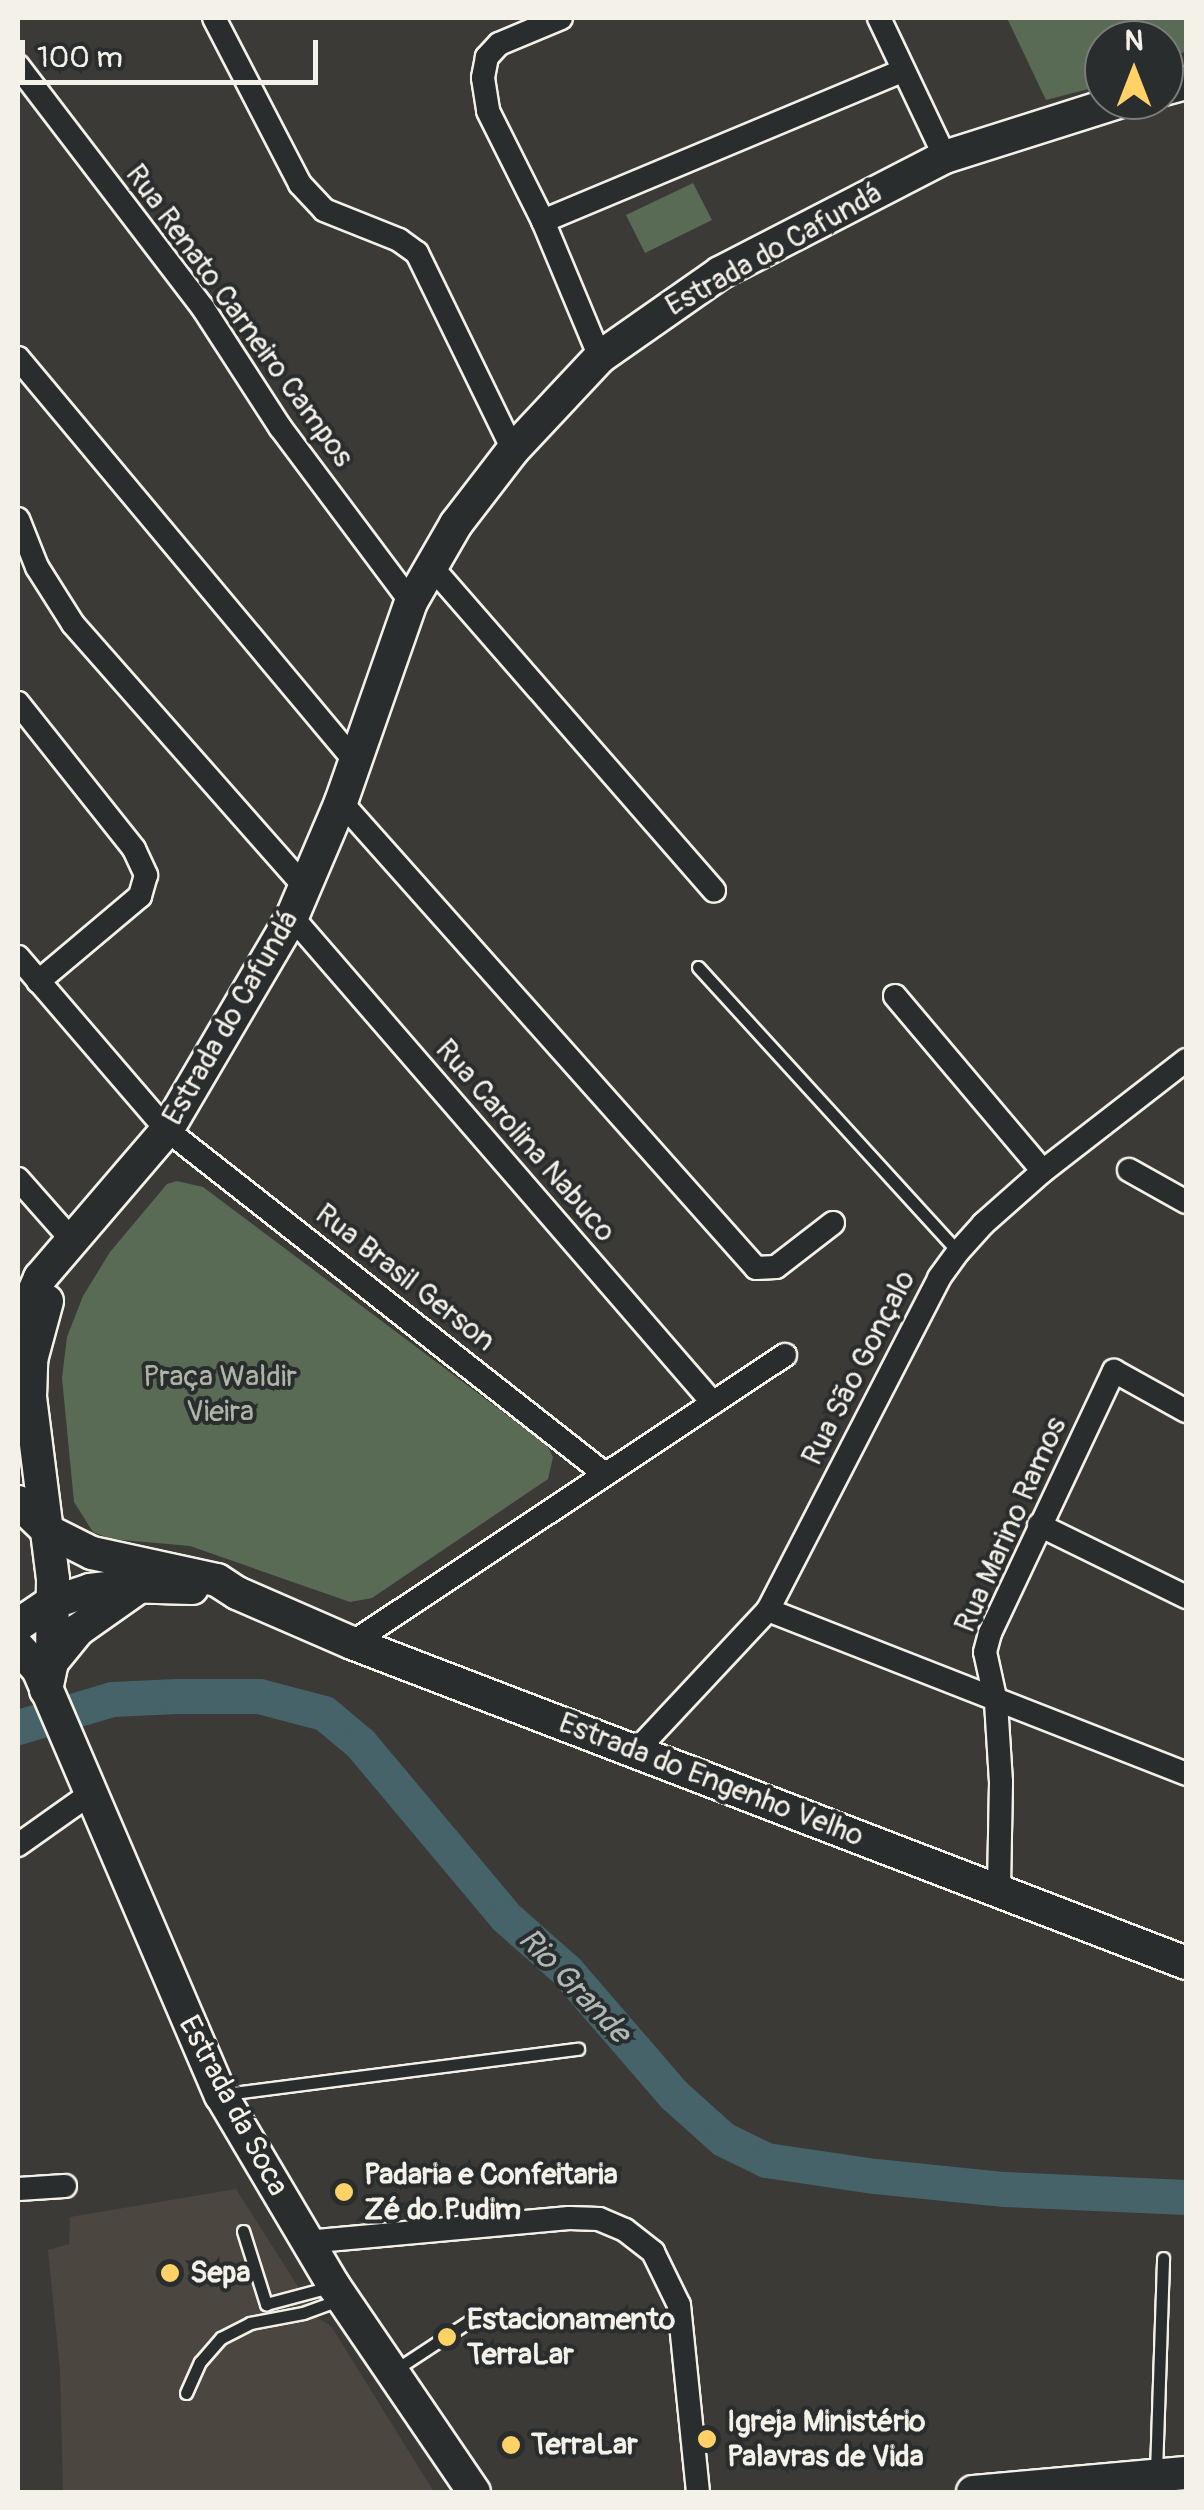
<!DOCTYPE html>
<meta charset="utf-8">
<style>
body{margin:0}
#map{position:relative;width:1204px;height:2510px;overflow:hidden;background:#3c3a37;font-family:Pangolin,sans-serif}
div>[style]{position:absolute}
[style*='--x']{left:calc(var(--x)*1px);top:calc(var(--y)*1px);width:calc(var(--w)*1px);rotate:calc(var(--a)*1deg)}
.built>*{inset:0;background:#4b4640}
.green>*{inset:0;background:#596b55}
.river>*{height:35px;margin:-17.5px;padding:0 17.5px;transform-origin:17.5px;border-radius:17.5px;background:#456368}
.roads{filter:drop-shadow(2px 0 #f4f1e8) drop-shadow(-2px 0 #f4f1e8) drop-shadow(0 2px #f4f1e8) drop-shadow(0 -2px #f4f1e8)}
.lane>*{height:11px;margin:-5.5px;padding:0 5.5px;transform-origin:5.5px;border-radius:5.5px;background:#2a2d2e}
.street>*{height:22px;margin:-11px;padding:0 11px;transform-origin:11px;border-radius:11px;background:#2a2d2e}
.secondary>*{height:32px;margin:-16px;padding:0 16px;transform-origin:16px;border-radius:16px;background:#2a2d2e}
.dots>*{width:28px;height:28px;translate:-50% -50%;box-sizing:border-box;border:5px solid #2a2d2e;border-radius:50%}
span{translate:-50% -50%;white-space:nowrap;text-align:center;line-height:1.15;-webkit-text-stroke:8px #2a2d2e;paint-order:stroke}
.street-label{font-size:30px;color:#f4f1e8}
.park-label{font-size:30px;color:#aeb5a6}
.poi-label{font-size:30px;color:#f4f1e8;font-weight:700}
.left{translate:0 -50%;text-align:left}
.water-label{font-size:32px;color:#aeb8b5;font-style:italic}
.frame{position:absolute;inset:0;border:20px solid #f4f1e8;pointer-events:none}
.north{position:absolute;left:1084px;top:20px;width:100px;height:100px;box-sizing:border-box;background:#2a2d2e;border:2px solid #7b7b78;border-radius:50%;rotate:0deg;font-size:28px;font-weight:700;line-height:40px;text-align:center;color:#f4f1e8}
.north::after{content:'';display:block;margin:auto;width:35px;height:45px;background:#ffd166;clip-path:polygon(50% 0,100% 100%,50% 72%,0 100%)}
.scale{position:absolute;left:20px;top:40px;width:298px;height:45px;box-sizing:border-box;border:5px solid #f4f1e8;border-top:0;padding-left:12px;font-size:30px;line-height:35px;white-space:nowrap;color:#f4f1e8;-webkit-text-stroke:8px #2a2d2e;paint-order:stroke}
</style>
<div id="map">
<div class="built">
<div style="clip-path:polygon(236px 2189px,318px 2318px,331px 2326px,434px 2492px,63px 2492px,60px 2370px,48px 2250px,69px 2244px,70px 2217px)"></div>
</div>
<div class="green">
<div style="clip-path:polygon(1007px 18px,1186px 18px,1186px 51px,1164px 61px,1164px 40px,1104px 40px,1104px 85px,1046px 100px)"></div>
<div style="clip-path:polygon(693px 183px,712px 220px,645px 253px,626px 215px)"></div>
<div style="clip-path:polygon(177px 1181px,203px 1187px,547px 1445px,553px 1457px,548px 1479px,372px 1598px,350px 1602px,190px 1546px,111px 1539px,93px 1532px,74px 1502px,62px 1378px,67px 1337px,83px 1296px,110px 1252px,167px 1184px)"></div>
</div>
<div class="river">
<div style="--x:18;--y:1727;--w:98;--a:-16.6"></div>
<div style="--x:112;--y:1699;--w:65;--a:-2.6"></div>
<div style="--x:177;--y:1696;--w:82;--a:0"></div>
<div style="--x:259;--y:1696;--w:67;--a:14.7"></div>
<div style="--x:324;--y:1713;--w:47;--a:39.8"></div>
<div style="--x:360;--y:1743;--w:227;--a:50"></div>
<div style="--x:506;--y:1917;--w:80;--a:41.5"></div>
<div style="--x:566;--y:1970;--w:165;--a:49.2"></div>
<div style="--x:674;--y:2095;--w:66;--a:41.9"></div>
<div style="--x:723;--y:2139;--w:48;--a:26"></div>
<div style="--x:766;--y:2160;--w:110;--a:8.4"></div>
<div style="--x:875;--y:2176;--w:130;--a:5.8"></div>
<div style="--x:1004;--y:2189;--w:182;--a:2.5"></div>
</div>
<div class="roads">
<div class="lane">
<div style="--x:698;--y:967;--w:386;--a:47.6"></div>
<div style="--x:225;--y:2094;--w:356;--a:-7.3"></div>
<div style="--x:243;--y:2231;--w:77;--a:72.5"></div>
<div style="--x:266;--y:2304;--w:66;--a:-14.9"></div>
<div style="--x:395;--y:2370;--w:91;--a:-33.3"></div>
<div style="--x:186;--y:2393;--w:34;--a:-66"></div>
<div style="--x:200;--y:2362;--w:32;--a:-49"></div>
<div style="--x:221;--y:2338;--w:33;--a:-27"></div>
<div style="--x:250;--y:2323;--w:54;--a:-10.7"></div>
<div style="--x:303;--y:2313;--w:37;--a:-20"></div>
<div style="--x:1156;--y:2472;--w:214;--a:-88.1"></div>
</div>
<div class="street">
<div style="--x:214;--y:18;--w:187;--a:62.6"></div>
<div style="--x:300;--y:184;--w:35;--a:47"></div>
<div style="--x:324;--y:210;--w:81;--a:21.8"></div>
<div style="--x:399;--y:240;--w:22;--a:36"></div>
<div style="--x:417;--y:253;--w:219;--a:64"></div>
<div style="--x:561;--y:18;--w:67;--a:157.2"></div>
<div style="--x:499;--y:44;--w:18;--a:133"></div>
<div style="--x:487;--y:57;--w:21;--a:101"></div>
<div style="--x:483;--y:78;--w:33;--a:81"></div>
<div style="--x:488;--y:111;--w:123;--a:63.4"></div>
<div style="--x:543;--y:221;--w:147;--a:67.3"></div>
<div style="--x:879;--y:18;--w:154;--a:64.6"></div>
<div style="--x:18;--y:66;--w:305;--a:52.6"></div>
<div style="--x:203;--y:308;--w:142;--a:57.1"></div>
<div style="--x:280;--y:427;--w:219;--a:53.2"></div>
<div style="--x:543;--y:221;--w:388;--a:-22.7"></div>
<div style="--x:18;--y:358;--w:524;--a:50.11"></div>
<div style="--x:18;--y:519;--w:52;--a:68.4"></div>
<div style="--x:37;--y:567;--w:67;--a:57.7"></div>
<div style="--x:73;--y:624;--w:351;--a:48.6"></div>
<div style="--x:430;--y:565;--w:432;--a:48.9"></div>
<div style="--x:18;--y:703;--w:186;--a:51.5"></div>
<div style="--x:134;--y:849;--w:29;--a:65"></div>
<div style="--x:146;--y:875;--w:22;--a:106"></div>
<div style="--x:140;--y:896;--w:133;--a:139.9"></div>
<div style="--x:341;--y:802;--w:624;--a:48.31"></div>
<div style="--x:756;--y:1268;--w:20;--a:-3"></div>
<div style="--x:776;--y:1267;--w:72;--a:-37.7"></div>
<div style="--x:292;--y:917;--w:643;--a:49.1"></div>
<div style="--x:18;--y:957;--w:228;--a:49.3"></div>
<div style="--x:167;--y:1130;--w:557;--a:38.15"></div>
<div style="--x:895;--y:996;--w:229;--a:49.8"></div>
<div style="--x:1129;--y:1170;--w:65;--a:29.3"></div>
<div style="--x:18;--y:1179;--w:81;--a:48.5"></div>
<div style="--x:1039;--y:1525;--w:164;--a:26.1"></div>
<div style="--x:768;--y:1610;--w:449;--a:21.4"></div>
<div style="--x:352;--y:1643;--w:520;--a:-33.63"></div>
<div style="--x:637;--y:1750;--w:192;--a:-46.9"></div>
<div style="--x:768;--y:1610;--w:373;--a:-62.7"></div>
<div style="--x:939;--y:1278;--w:32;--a:-54"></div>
<div style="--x:958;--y:1252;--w:38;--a:-48"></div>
<div style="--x:983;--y:1224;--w:80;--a:-41.5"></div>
<div style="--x:1043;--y:1171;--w:181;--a:-37.8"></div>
<div style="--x:18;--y:1845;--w:88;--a:-35.3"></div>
<div style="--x:999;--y:1887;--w:105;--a:-88.9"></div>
<div style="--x:1001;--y:1782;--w:80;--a:-93.6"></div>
<div style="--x:996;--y:1702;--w:51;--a:-102.4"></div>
<div style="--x:985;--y:1652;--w:20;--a:-75"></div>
<div style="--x:990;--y:1633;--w:290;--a:-64.7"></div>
<div style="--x:1114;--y:1371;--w:82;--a:29.1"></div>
<div style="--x:18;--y:2189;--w:47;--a:-3.7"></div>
<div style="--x:306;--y:2242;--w:264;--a:-5.2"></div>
<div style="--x:569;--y:2218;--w:30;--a:2"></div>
<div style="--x:599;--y:2219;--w:28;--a:23"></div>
<div style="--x:625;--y:2230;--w:36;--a:38"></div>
<div style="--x:653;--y:2252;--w:59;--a:63.9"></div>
<div style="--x:679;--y:2305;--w:188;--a:84.2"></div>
</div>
<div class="secondary">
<div style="--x:1164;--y:89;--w:23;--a:-15"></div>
<div style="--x:18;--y:1328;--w:55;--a:-66.3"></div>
<div style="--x:40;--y:1278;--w:195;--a:-49.4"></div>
<div style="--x:167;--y:1130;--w:247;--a:-59.6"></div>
<div style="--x:292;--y:917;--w:125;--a:-66.9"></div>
<div style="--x:341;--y:802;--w:212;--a:-70.7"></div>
<div style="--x:411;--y:602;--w:90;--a:-60"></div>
<div style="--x:456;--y:524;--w:93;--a:-52.4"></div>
<div style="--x:513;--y:450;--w:127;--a:-46.9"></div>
<div style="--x:600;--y:357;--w:146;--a:-35"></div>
<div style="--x:720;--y:273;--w:253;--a:-27.3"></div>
<div style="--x:945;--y:157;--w:189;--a:-17.6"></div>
<div style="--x:18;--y:1502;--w:42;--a:44"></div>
<div style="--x:48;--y:1531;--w:49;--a:26.6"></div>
<div style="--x:92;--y:1553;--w:128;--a:12.2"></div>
<div style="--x:217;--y:1580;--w:24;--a:33"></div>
<div style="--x:237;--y:1593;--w:125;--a:23.5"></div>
<div style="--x:352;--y:1643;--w:893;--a:20.99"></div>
<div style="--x:18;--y:1625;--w:40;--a:-34"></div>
<div style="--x:51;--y:1603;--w:41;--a:-18.4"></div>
<div style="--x:90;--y:1590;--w:34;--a:-7"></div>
<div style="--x:124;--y:1586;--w:68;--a:1.7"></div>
<div style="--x:18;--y:1647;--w:30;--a:48"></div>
<div style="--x:38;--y:1669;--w:464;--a:66.8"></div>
<div style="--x:221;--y:2095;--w:222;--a:59.4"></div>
<div style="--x:334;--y:2286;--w:249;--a:55.8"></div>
<div style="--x:52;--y:1662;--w:41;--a:-50.9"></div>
<div style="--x:78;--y:1630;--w:75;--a:-35.2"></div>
<div style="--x:46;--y:1690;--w:29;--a:-78"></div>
<div style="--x:52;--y:1662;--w:83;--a:-89.3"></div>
<div style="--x:53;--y:1579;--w:183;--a:-97.2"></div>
<div style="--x:30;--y:1397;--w:37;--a:-88"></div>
<div style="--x:31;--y:1360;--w:61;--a:-74.8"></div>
<div style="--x:973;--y:2492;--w:214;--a:-5.1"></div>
</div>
</div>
<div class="dots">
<div style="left:344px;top:2192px;background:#ffd166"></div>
<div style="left:170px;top:2273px;background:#ffd166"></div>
<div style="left:447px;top:2337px;background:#ffd166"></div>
<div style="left:707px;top:2439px;background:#ffd166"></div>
<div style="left:511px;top:2445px;background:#ffd166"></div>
</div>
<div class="street-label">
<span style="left:774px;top:250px;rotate:-29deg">Estrada do Cafundá</span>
<span style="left:239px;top:316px;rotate:54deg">Rua Renato Carneiro Campos</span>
<span style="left:231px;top:1018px;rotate:-60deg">Estrada do Cafundá</span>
<span style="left:525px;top:1141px;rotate:49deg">Rua Carolina Nabuco</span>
<span style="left:405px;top:1278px;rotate:38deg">Rua Brasil Gerson</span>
<span style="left:859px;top:1368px;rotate:-63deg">Rua São Gonçalo</span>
<span style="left:1011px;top:1525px;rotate:-66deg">Rua Marino Ramos</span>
<span style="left:711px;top:1780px;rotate:21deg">Estrada do Engenho Velho</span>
<span style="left:233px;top:2106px;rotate:62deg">Estrada da Soca</span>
</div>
<div class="park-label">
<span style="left:220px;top:1394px">Praça Waldir<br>Vieira</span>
</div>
<div class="poi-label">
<span class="left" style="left:364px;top:2192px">Padaria e Confeitaria<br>Zé do Pudim</span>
<span class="left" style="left:190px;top:2273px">Sepa</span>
<span class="left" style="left:467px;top:2337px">Estacionamento<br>TerraLar</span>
<span class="left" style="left:727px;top:2439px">Igreja Ministério<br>Palavras de Vida</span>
<span class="left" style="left:531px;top:2445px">TerraLar</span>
</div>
<div class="water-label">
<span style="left:574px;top:1986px;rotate:46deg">Rio Grande</span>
</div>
<div class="frame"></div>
<div class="north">N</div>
<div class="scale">100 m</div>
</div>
